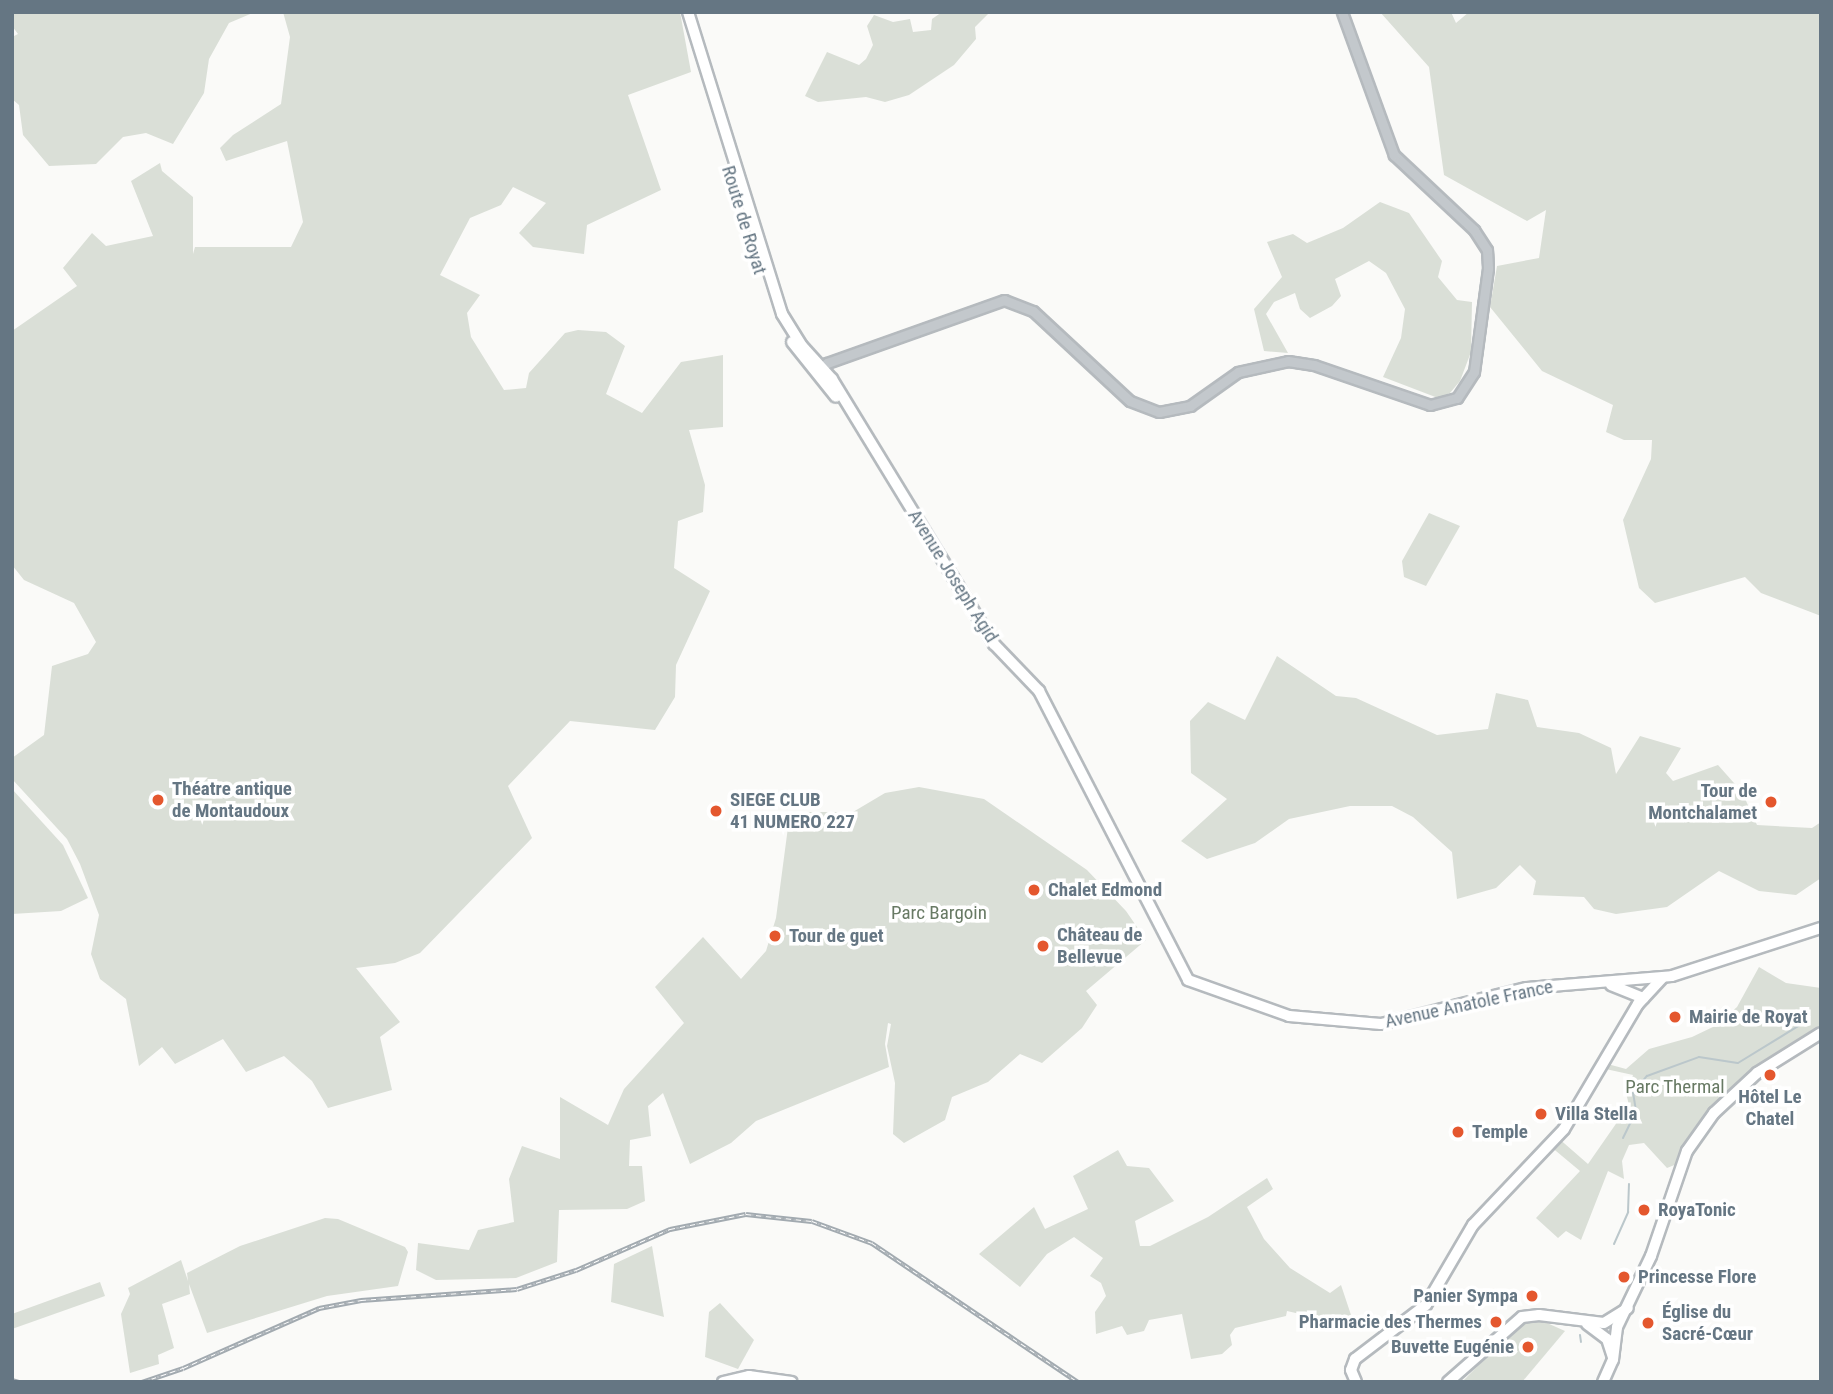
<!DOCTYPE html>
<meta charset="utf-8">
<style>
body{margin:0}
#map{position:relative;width:1833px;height:1394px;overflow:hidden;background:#fafaf8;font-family:"Roboto Condensed",sans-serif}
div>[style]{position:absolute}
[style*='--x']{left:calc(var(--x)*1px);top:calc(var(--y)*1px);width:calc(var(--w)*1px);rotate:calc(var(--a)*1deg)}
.green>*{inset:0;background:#dadfd7}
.stream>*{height:2px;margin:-1px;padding:0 1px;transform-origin:1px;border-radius:1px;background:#bbc7cb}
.roads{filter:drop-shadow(2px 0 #b5babe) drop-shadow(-2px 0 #b5babe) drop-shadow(0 2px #b5babe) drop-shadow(0 -2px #b5babe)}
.minor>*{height:9px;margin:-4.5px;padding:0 4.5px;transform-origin:4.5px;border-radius:4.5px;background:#c3c8cc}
.major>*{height:10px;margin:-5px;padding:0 5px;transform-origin:5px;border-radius:5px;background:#fff}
.rail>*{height:4.5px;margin-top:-2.25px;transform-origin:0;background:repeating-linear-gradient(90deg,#fff 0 5px,#a2aab0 0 10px);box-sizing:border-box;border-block:2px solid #a2aab0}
.dots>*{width:19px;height:19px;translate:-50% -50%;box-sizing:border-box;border:4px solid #fff;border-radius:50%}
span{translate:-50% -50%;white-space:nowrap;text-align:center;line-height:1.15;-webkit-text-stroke:7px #fff;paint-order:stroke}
.street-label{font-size:19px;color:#657683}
.poi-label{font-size:19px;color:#657683;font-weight:700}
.left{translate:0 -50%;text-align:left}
.right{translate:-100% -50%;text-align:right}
.park-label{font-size:19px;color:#687a64}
.frame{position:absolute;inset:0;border:14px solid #657683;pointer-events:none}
</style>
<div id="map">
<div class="green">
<div style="clip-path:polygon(12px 12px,255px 12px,229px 23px,209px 59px,204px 93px,173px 144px,146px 133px,123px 137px,96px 164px,49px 166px,23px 135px,19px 105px,12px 99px,12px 37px,18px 34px,12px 26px)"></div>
<div style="clip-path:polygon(283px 12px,680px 12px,691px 72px,628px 95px,661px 190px,587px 225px,584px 254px,533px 247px,519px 233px,546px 203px,513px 187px,501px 205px,470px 218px,440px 275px,480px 295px,467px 313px,471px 337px,504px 390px,526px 388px,529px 373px,565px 333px,578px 330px,606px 332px,625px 346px,606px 394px,642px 413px,681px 362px,723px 355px,723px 427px,689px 430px,705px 485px,703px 512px,678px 521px,674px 568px,710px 591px,676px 665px,675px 697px,655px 730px,570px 721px,508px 786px,532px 838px,420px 953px,395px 963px,356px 968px,400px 1022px,380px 1037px,392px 1090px,328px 1108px,312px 1081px,284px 1056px,246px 1072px,223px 1039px,175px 1064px,162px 1047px,139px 1066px,126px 999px,100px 979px,91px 954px,99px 915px,80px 864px,67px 839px,12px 779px,12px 758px,44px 735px,52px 666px,88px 654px,96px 642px,74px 603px,24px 580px,12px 565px,12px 331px,77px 286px,63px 268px,92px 233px,106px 246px,153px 236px,131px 181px,160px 163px,162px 171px,193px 197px,193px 254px,195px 247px,291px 247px,303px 222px,287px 141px,226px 161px,220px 148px,233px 135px,281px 104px,290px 37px)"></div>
<div style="clip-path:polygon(942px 12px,990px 12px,975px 27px,976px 39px,954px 65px,909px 95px,885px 102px,866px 97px,818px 102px,805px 96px,827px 52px,859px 65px,866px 59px,873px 45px,867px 26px,874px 15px,893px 22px,910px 19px,913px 32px,931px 30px,932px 19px)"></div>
<div style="clip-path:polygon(1380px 12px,1451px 12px,1456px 23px,1469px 12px,1821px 12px,1821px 616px,1761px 593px,1745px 577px,1655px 603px,1639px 588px,1623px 520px,1651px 459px,1652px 440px,1624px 440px,1606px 432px,1613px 405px,1542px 371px,1490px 307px,1497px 266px,1539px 258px,1546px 210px,1527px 221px,1444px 175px,1429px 67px)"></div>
<div style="clip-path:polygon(1380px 202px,1409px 213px,1442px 261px,1438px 277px,1457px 300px,1472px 302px,1471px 352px,1460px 381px,1450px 393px,1438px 398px,1383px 377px,1401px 338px,1405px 309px,1386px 273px,1369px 261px,1335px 279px,1341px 296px,1332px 306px,1310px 318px,1300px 309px,1295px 293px,1274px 302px,1266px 314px,1288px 353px,1264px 351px,1254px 309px,1282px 277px,1267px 242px,1293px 234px,1307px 243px,1343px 228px)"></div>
<div style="clip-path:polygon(1429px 513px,1460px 526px,1426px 586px,1404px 577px,1402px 561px)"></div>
<div style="clip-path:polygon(1277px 656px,1336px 696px,1356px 698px,1437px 735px,1488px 729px,1496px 693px,1528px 700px,1537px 727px,1579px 733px,1611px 748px,1616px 774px,1640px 736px,1681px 748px,1666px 773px,1673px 781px,1718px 765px,1742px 792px,1757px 825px,1812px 828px,1821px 822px,1821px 878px,1796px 895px,1759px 891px,1719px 871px,1667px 907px,1616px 914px,1594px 909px,1584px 897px,1533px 895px,1536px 881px,1520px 865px,1496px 888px,1457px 899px,1452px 852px,1413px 817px,1392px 806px,1350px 806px,1289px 819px,1255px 843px,1207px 859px,1181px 841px,1227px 799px,1191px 773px,1190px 721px,1208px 702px,1245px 720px)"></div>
<div style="clip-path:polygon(919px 787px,984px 799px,1087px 870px,1126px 911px,1146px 940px,1086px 991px,1097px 1005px,1082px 1028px,1042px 1063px,1020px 1054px,988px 1082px,952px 1097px,945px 1120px,904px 1143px,893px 1134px,895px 1083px,887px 1046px,891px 1024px,888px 1023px,885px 1044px,889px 1067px,756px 1121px,731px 1143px,690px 1164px,663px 1093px,648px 1106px,651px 1136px,630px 1140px,629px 1166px,642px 1166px,645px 1201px,627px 1209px,559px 1210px,557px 1262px,516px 1278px,436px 1280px,416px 1270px,418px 1243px,469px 1250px,478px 1230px,514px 1222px,509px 1179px,522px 1146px,560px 1159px,560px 1097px,608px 1125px,624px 1089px,684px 1023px,655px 987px,703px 937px,741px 979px,766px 951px,776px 918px,790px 812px,853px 812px,885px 793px)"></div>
<div style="clip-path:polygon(12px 789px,63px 845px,88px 898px,61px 911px,12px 914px)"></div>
<div style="clip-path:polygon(1759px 967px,1786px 983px,1821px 988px,1821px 1027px,1758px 1065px,1730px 1090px,1677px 1164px,1667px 1168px,1644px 1143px,1629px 1145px,1622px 1161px,1624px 1179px,1608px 1171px,1581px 1240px,1566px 1231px,1558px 1238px,1536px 1218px,1580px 1171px,1550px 1146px,1557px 1137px,1588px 1164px,1629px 1105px,1626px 1093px,1633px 1075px,1601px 1068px,1604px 1063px,1626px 1069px,1649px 1049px,1692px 1037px,1715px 1026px,1737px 1007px)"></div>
<div style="clip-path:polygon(1118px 1150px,1127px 1166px,1149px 1168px,1174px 1201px,1135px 1221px,1140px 1246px,1150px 1246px,1208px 1217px,1267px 1178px,1273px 1189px,1247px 1207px,1264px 1239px,1290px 1268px,1330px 1293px,1341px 1285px,1354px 1324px,1314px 1321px,1313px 1317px,1287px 1311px,1286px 1316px,1235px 1328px,1230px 1335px,1232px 1345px,1222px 1354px,1191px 1359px,1182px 1314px,1149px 1320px,1144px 1331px,1127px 1335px,1122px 1326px,1096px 1334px,1095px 1312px,1106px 1296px,1101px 1283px,1090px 1276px,1103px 1258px,1074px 1237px,1047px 1254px,1020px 1287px,979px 1254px,1034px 1207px,1045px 1229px,1088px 1209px,1073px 1176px)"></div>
<div style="clip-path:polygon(325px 1218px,338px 1219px,405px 1247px,408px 1252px,398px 1286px,327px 1296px,207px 1333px,189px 1284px,190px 1294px,162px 1304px,174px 1348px,158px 1355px,159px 1364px,130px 1373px,121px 1314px,130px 1294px,128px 1288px,181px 1260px,188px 1281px,187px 1273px,240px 1246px)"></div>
<div style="clip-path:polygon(652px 1246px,656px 1270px,664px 1317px,611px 1302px,614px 1264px)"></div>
<div style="clip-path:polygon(100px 1282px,105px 1296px,12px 1329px,12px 1314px)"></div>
<div style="clip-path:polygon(720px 1303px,754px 1340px,738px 1369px,705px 1357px,709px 1312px)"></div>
<div style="clip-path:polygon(1538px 1319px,1565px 1331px,1522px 1382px,1462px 1382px,1517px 1326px)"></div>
</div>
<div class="stream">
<div style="--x:1623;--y:1138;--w:30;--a:-64"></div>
<div style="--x:1636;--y:1111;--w:18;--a:-99"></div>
<div style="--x:1633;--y:1093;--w:22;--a:-51"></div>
<div style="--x:1647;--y:1076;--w:55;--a:-20.1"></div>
<div style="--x:1699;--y:1057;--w:39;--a:9"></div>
<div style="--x:1738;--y:1063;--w:79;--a:-31.5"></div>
<div style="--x:1614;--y:1244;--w:35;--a:-66"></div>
<div style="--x:1628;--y:1212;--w:28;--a:-88"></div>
<div style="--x:1580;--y:1335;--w:7;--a:82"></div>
</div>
<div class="roads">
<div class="minor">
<div style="--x:817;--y:371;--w:13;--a:-39"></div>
<div style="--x:827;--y:363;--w:188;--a:-19.6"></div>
<div style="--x:1004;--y:300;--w:31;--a:21"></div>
<div style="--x:1033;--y:311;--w:132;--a:42.9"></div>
<div style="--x:1130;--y:401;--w:31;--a:21"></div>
<div style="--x:1159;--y:412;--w:32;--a:-11"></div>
<div style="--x:1190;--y:406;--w:59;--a:-35.3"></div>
<div style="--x:1238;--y:372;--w:51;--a:-12.4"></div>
<div style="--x:1288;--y:361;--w:26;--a:9"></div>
<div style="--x:1314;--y:365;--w:123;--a:19"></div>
<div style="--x:1430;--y:405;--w:28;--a:-15"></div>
<div style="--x:1457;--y:398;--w:31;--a:-57"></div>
<div style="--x:1474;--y:372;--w:105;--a:-82.3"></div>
<div style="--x:1488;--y:268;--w:18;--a:-93"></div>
<div style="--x:1487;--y:250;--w:24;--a:-123"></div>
<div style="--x:1474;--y:230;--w:110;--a:-136.8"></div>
<div style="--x:1394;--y:155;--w:152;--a:-110"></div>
</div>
<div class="major">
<div style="--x:688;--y:12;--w:316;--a:72.7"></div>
<div style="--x:782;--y:314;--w:39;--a:58"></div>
<div style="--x:803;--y:347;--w:43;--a:47.8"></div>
<div style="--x:832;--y:379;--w:311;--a:58.6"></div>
<div style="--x:994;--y:644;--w:65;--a:46.2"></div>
<div style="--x:1039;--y:691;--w:325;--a:62.7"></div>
<div style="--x:1188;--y:980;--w:107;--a:19.6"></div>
<div style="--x:1289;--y:1016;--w:92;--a:5"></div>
<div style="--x:1381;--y:1024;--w:150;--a:-13.9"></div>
<div style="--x:1527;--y:988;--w:145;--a:-4.7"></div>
<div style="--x:1672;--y:976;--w:157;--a:-17.9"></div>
<div style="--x:792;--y:342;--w:70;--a:51.3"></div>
<div style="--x:1611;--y:985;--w:35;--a:22"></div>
<div style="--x:1587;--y:1324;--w:25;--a:37"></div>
<div style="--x:1607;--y:1339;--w:19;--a:72"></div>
<div style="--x:723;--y:1382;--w:27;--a:-13"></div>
<div style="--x:749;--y:1376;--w:43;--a:7.9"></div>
<div style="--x:1356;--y:1382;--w:13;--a:-113"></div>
<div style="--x:1351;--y:1370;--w:12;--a:-70"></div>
<div style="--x:1355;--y:1359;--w:89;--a:-37.3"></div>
<div style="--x:1426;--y:1305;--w:93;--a:-59.6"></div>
<div style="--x:1473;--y:1225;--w:132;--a:-46.5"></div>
<div style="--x:1564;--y:1129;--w:145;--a:-59.4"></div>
<div style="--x:1638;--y:1004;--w:37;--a:-47"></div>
<div style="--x:1448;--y:1382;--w:98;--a:-41.3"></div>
<div style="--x:1522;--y:1317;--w:17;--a:-7"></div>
<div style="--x:1539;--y:1315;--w:65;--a:7"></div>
<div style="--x:1604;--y:1323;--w:28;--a:-32"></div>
<div style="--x:1603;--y:1382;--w:24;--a:-66"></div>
<div style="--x:1613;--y:1360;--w:33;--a:-83"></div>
<div style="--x:1617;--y:1327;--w:79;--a:-64.4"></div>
<div style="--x:1651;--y:1256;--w:111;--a:-71.1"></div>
<div style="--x:1687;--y:1151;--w:47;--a:-54.6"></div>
<div style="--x:1714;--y:1113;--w:59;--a:-42.9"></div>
<div style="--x:1757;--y:1073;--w:75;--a:-32"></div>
</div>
</div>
<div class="rail">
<div style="--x:12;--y:1380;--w:7;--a:16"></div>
<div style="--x:142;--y:1382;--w:43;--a:-18.9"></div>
<div style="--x:183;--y:1368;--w:149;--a:-23.8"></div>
<div style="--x:319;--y:1308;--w:43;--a:-10.8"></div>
<div style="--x:361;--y:1300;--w:156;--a:-4"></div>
<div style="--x:517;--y:1289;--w:62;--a:-17.9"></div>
<div style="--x:576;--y:1270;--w:103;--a:-23.6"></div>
<div style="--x:670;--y:1229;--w:77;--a:-11.2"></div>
<div style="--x:746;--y:1214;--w:66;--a:6.1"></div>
<div style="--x:812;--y:1221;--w:64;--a:20.1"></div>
<div style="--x:872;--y:1243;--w:249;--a:34"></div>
</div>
<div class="dots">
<div style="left:158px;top:800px;background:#e4572e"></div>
<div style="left:1771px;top:802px;background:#e4572e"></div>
<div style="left:716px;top:811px;background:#e4572e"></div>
<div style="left:1034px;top:890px;background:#e4572e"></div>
<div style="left:775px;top:936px;background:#e4572e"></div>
<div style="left:1043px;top:946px;background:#e4572e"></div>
<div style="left:1675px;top:1017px;background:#e4572e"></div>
<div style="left:1770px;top:1075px;background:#e4572e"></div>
<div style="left:1541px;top:1114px;background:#e4572e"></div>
<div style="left:1458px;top:1132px;background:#e4572e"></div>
<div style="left:1644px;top:1210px;background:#e4572e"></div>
<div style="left:1624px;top:1277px;background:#e4572e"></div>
<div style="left:1532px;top:1296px;background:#e4572e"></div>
<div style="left:1496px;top:1322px;background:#e4572e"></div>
<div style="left:1648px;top:1323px;background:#e4572e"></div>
<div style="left:1528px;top:1347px;background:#e4572e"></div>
</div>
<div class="street-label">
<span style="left:744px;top:220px;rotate:73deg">Route de Royat</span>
<span style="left:953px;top:576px;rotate:58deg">Avenue Joseph Agid</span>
<span style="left:1469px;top:1004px;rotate:-12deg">Avenue Anatole France</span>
</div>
<div class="poi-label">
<span class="left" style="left:172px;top:800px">Théatre antique<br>de Montaudoux</span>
<span class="right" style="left:1757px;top:802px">Tour de<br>Montchalamet</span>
<span class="left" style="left:730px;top:811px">SIEGE CLUB<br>41 NUMERO 227</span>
<span class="left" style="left:1048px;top:890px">Chalet Edmond</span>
<span class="left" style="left:1057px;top:946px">Château de<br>Bellevue</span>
<span class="left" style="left:789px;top:936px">Tour de guet</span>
<span class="left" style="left:1689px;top:1017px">Mairie de Royat</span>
<span style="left:1770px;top:1108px">Hôtel Le<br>Chatel</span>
<span class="left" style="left:1555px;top:1114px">Villa Stella</span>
<span class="left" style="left:1472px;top:1132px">Temple</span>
<span class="left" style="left:1658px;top:1210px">RoyaTonic</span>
<span class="left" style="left:1638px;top:1277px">Princesse Flore</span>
<span class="right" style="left:1518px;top:1296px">Panier Sympa</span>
<span class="left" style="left:1662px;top:1323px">Église du<br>Sacré-Cœur</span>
<span class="right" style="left:1482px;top:1322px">Pharmacie des Thermes</span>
<span class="right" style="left:1514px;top:1347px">Buvette Eugénie</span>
</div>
<div class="park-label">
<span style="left:939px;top:913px">Parc Bargoin</span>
<span style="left:1675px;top:1087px">Parc Thermal</span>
</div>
<div class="frame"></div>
</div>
